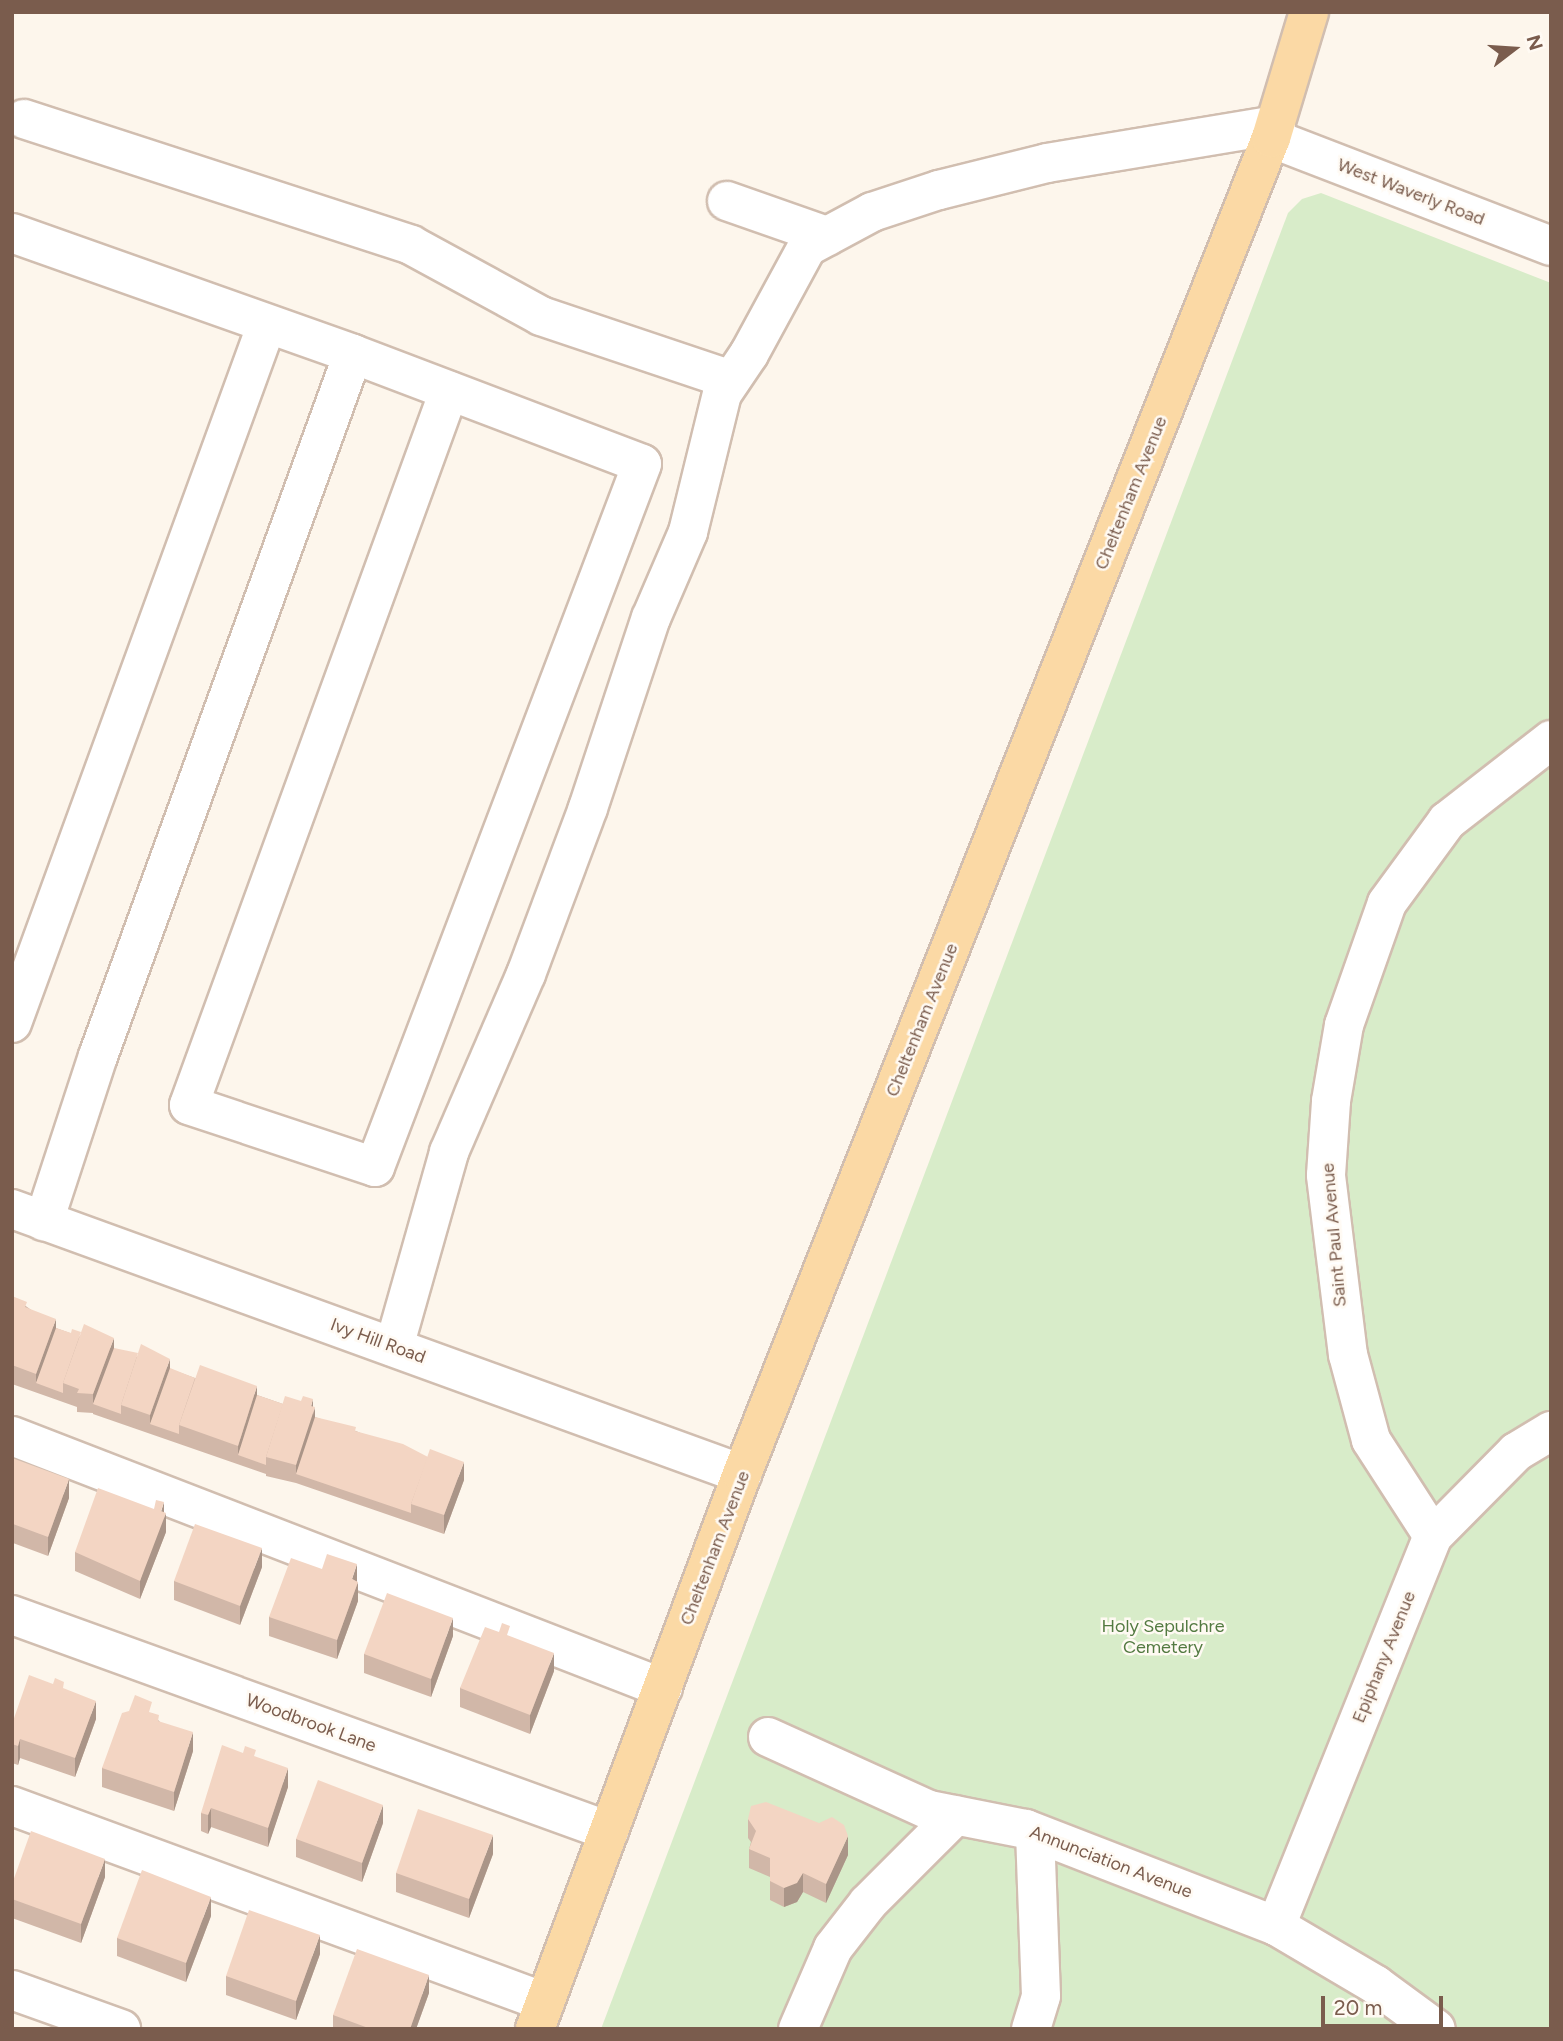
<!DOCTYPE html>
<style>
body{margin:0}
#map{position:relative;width:1563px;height:2041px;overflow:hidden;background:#fdf6ec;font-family:Figtree,sans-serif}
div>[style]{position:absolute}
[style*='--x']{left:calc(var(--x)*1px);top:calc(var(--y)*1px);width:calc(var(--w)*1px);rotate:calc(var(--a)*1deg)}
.green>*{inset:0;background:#d8ecc9}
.roads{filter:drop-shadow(2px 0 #d1beb0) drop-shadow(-2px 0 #d1beb0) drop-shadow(0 2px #d1beb0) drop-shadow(0 -2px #d1beb0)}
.minor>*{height:38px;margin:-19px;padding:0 19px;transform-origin:19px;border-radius:19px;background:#fff}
.major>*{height:38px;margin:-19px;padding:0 19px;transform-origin:19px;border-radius:19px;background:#fbd9a5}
.wall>*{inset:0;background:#d1b7a8}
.shaded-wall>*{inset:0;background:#aa9588}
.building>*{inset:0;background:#f3d5c3}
span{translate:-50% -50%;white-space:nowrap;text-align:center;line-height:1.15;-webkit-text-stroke:5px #fffaf3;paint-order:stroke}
.street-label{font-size:18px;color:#7a5c4d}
.park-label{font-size:18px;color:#537a41}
.frame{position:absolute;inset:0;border:14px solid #7a5c4d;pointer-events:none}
.north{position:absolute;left:1479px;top:14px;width:70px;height:70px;-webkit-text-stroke:5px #fffaf3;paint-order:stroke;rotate:73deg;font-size:19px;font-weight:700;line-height:28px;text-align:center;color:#7a5c4d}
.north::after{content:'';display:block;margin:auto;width:24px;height:32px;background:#7a5c4d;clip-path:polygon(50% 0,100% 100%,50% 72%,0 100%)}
.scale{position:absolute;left:1321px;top:1996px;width:122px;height:32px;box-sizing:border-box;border:4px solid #7a5c4d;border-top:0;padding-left:9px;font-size:21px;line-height:24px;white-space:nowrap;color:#7a5c4d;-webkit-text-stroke:5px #fffaf3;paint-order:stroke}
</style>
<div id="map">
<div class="green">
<div style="clip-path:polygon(1321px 193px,1551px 283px,1551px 2029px,601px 2029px,1288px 213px,1302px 199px)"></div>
</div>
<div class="roads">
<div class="minor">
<div style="--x:24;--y:119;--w:407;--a:18"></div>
<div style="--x:411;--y:245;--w:148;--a:28.6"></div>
<div style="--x:541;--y:316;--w:200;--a:18.6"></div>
<div style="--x:1271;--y:138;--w:300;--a:21.1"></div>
<div style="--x:727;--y:201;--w:106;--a:19.3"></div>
<div style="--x:12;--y:233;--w:362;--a:19.5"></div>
<div style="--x:353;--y:354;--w:747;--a:109.96"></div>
<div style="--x:98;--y:1056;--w:174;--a:108.1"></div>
<div style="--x:353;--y:354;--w:309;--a:20.8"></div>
<div style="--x:642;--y:464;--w:752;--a:110.8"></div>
<div style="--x:375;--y:1167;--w:196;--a:-161.6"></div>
<div style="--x:189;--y:1105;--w:760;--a:-69.99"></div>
<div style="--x:12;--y:1023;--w:744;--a:-69.96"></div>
<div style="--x:12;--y:1209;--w:777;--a:19.95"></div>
<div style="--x:394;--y:1347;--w:203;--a:-74.2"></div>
<div style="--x:449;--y:1152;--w:194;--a:-66.6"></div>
<div style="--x:526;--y:974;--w:177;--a:-69.5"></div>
<div style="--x:588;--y:808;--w:200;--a:-71.7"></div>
<div style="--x:651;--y:618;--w:94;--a:-66.7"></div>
<div style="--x:688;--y:532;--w:142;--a:-76.2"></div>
<div style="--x:722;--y:394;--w:48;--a:-56"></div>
<div style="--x:749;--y:354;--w:122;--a:-61.5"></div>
<div style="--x:807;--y:247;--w:74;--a:-28.3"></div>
<div style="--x:872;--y:212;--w:71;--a:-18.2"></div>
<div style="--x:939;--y:190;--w:111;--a:-14"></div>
<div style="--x:1047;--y:163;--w:232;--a:-9.4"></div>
<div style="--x:12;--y:1436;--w:698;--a:21.16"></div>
<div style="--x:1433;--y:1536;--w:114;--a:-122.9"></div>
<div style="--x:1371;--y:1440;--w:88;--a:-105.1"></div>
<div style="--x:1348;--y:1355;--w:181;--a:-97"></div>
<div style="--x:1326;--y:1175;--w:74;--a:-86.1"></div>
<div style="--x:1331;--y:1101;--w:77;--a:-80.3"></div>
<div style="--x:1344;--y:1025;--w:129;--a:-70.6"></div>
<div style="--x:1387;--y:903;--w:102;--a:-53.8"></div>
<div style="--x:1447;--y:821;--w:132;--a:-37.9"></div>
<div style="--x:12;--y:1615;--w:635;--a:19.89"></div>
<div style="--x:768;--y:1737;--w:177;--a:24.4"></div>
<div style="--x:929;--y:1810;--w:99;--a:11.1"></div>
<div style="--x:1026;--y:1829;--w:268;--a:21.2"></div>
<div style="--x:1276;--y:1926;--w:116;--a:30.5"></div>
<div style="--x:1376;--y:1985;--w:74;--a:36.3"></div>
<div style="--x:12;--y:1806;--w:568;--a:20.19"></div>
<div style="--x:1276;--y:1926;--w:420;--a:-68.1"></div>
<div style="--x:1433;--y:1536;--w:118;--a:-45.3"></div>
<div style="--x:1516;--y:1452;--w:41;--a:-31"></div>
<div style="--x:12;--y:1990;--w:116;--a:19.7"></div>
<div style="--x:798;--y:2029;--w:88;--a:-66.6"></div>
<div style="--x:833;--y:1948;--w:57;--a:-52.1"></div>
<div style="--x:868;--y:1903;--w:124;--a:-45"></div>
<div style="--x:1031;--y:2029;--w:34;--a:-73"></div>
<div style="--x:1041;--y:1996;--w:163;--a:-92.1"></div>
</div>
<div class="major">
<div style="--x:535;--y:2029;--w:592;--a:-69.55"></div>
<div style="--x:742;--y:1474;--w:1437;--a:-68.4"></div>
<div style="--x:1271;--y:138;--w:132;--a:-73.2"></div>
</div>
</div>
<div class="wall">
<div style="clip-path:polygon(12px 1296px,56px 1328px,195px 1378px,257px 1395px,283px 1404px,313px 1407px,315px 1417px,356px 1431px,464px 1480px,444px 1534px,296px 1483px,266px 1476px,266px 1474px,93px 1414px,93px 1413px,77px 1412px,77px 1407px,12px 1384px)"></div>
<div style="clip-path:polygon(12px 1458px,69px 1498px,48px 1556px,13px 1543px)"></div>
<div style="clip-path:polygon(166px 1532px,140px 1599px,75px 1571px,75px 1552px)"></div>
<div style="clip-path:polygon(262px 1567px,240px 1625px,174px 1600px,174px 1581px)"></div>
<div style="clip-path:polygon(322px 1569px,357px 1581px,358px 1601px,337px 1659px,269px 1636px,269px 1617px)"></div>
<div style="clip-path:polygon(453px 1636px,431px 1697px,364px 1673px,364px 1654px)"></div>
<div style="clip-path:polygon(510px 1637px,554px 1671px,530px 1734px,460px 1707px,460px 1688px)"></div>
<div style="clip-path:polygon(64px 1689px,96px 1719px,75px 1777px,20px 1758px,18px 1765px,12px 1763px,12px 1724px)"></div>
<div style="clip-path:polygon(152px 1713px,159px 1721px,193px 1751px,174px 1811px,102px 1787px,102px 1768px)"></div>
<div style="clip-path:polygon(256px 1757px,288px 1787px,268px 1847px,211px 1827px,208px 1834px,201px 1831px,201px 1813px)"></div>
<div style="clip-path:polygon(748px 1819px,848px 1855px,826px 1903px,803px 1892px,797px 1902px,784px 1907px,770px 1900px,770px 1877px,749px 1868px,749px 1849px,751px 1842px,748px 1838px)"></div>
<div style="clip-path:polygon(383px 1823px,362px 1882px,296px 1857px,296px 1839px)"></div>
<div style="clip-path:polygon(493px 1854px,469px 1918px,396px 1892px,396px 1873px)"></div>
<div style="clip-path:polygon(105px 1877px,81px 1943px,12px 1918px,12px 1884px)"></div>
<div style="clip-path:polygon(211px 1916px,186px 1982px,117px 1956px,117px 1938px)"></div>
<div style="clip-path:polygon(320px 1954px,296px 2020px,226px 1995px,226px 1976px)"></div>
<div style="clip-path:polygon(429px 1993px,416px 2029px,333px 2029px,333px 2015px)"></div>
</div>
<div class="shaded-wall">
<div style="clip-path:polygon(56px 1319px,56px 1337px,36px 1383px,36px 1392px,36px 1374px)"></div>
<div style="clip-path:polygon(114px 1338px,114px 1357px,93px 1404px,93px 1394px)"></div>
<div style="clip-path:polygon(170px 1359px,170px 1378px,150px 1424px,150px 1434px,150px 1415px)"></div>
<div style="clip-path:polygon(257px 1386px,257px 1405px,238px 1455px,238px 1446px)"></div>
<div style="clip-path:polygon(313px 1399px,313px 1415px,315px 1407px,315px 1426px,296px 1474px,296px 1465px)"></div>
<div style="clip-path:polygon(464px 1462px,464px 1480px,444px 1534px,444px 1515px)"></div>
<div style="clip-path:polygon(69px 1479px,69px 1498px,48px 1556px,48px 1537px)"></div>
<div style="clip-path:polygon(164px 1502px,164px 1518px,166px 1513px,166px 1532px,140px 1599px,140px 1581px)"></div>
<div style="clip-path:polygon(13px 1524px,13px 1543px,12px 1546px,12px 1528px)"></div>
<div style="clip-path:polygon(262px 1548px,262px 1567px,240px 1625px,240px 1606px)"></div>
<div style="clip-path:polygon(357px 1564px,357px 1582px,352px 1579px)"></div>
<div style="clip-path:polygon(358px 1582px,358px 1601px,337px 1659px,337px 1640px)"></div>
<div style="clip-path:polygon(453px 1618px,453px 1636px,431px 1697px,431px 1679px)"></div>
<div style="clip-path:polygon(554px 1653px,554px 1671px,530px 1734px,530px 1715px)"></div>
<div style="clip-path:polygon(96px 1701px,96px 1719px,75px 1777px,75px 1758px)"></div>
<div style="clip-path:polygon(193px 1732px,193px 1751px,174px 1811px,174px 1792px)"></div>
<div style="clip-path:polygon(20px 1739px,20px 1758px,18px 1765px,18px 1746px)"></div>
<div style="clip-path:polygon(288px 1768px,288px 1787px,268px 1847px,268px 1828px)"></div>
<div style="clip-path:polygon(383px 1805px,383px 1823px,362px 1882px,362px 1863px)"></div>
<div style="clip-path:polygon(211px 1808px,211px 1827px,208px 1834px,208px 1815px)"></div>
<div style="clip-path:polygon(493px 1835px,493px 1854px,469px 1918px,469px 1899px)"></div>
<div style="clip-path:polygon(848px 1836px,848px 1855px,826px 1903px,826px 1884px)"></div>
<div style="clip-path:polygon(105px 1859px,105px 1877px,81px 1943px,81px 1924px)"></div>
<div style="clip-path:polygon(803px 1873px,803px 1892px,797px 1902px,784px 1907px,784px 1888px)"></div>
<div style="clip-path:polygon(211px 1897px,211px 1916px,186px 1982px,186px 1963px)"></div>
<div style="clip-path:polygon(320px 1935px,320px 1954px,296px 2020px,296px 2001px)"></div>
<div style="clip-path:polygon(429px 1975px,429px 1993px,416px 2029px,410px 2029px)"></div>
</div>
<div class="building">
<div style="clip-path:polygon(12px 1296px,27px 1302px,25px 1307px,56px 1319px,36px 1374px,12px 1365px)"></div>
<div style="clip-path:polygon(84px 1324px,114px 1338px,93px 1394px,77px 1393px,79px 1389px,63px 1383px)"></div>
<div style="clip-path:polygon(56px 1328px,71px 1333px,72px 1329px,81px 1332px,63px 1383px,63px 1393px,36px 1383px)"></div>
<div style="clip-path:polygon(141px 1344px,170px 1359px,150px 1415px,121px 1405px)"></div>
<div style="clip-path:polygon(114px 1348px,138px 1353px,121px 1405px,121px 1414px,93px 1404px)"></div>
<div style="clip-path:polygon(200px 1365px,257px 1386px,238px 1446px,179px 1425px)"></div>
<div style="clip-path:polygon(170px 1368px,195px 1378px,179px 1425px,179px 1434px,150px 1424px)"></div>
<div style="clip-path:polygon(257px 1395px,283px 1404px,266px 1457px,266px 1465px,238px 1455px)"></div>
<div style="clip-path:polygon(285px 1396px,301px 1401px,303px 1396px,313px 1399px,311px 1406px,315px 1407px,296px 1465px,266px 1457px)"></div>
<div style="clip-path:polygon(315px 1417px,356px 1427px,355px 1431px,403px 1444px,428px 1457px,411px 1504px,411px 1513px,296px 1474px)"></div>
<div style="clip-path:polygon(430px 1449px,464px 1462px,444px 1515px,411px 1504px)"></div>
<div style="clip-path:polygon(12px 1458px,69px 1479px,48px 1537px,13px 1524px,12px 1528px)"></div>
<div style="clip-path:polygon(98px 1488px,154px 1509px,156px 1500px,164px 1502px,161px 1511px,166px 1513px,140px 1581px,75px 1552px)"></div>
<div style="clip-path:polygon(195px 1524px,262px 1548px,240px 1606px,174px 1581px)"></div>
<div style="clip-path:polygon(327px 1554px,357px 1564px,352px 1579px,358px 1582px,337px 1640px,269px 1617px,291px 1558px,322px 1569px)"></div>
<div style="clip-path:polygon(387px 1593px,453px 1618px,431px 1679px,364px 1654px)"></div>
<div style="clip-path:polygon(502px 1623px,510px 1626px,507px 1635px,554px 1653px,530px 1715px,460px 1688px,485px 1627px,499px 1632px)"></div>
<div style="clip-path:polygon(29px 1675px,53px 1684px,55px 1678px,64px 1682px,63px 1688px,96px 1701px,75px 1758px,20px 1739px,18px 1746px,12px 1744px,14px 1736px,12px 1736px,12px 1724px)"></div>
<div style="clip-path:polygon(135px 1695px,152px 1702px,149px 1712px,159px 1715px,158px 1721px,193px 1732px,174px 1792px,102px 1768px,122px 1713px,129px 1711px)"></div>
<div style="clip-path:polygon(222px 1745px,243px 1753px,245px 1746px,256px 1750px,254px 1756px,288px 1768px,268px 1828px,211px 1808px,208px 1815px,201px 1813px)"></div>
<div style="clip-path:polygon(318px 1780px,383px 1805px,362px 1863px,296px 1839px)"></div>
<div style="clip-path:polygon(766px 1802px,819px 1823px,832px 1817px,844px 1825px,848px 1836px,826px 1884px,803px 1873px,797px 1883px,784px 1888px,770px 1881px,770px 1858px,749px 1849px,756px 1831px,748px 1819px,751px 1806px)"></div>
<div style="clip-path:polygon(418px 1809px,493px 1835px,469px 1899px,396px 1873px)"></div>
<div style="clip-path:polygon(31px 1831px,105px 1859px,81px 1924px,12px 1899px,12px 1884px)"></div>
<div style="clip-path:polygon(142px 1870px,211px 1897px,186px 1963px,117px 1938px)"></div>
<div style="clip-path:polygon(249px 1910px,320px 1935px,296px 2001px,226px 1976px)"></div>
<div style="clip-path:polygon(357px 1949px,429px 1975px,410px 2029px,371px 2029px,333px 2015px)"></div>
</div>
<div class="street-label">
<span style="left:1411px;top:192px;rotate:21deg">West Waverly Road</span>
<span style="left:1131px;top:493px;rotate:-68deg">Cheltenham Avenue</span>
<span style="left:922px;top:1020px;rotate:-68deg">Cheltenham Avenue</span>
<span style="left:1334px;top:1235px;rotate:-95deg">Saint Paul Avenue</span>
<span style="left:378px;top:1341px;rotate:20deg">Ivy Hill Road</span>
<span style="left:715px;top:1548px;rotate:-69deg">Cheltenham Avenue</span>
<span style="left:1384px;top:1657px;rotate:-68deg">Epiphany Avenue</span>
<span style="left:311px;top:1723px;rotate:20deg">Woodbrook Lane</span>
<span style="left:1111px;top:1862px;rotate:21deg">Annunciation Avenue</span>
</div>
<div class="park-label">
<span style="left:1163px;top:1637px">Holy Sepulchre<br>Cemetery</span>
</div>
<div class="frame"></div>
<div class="north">N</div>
<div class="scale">20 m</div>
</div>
